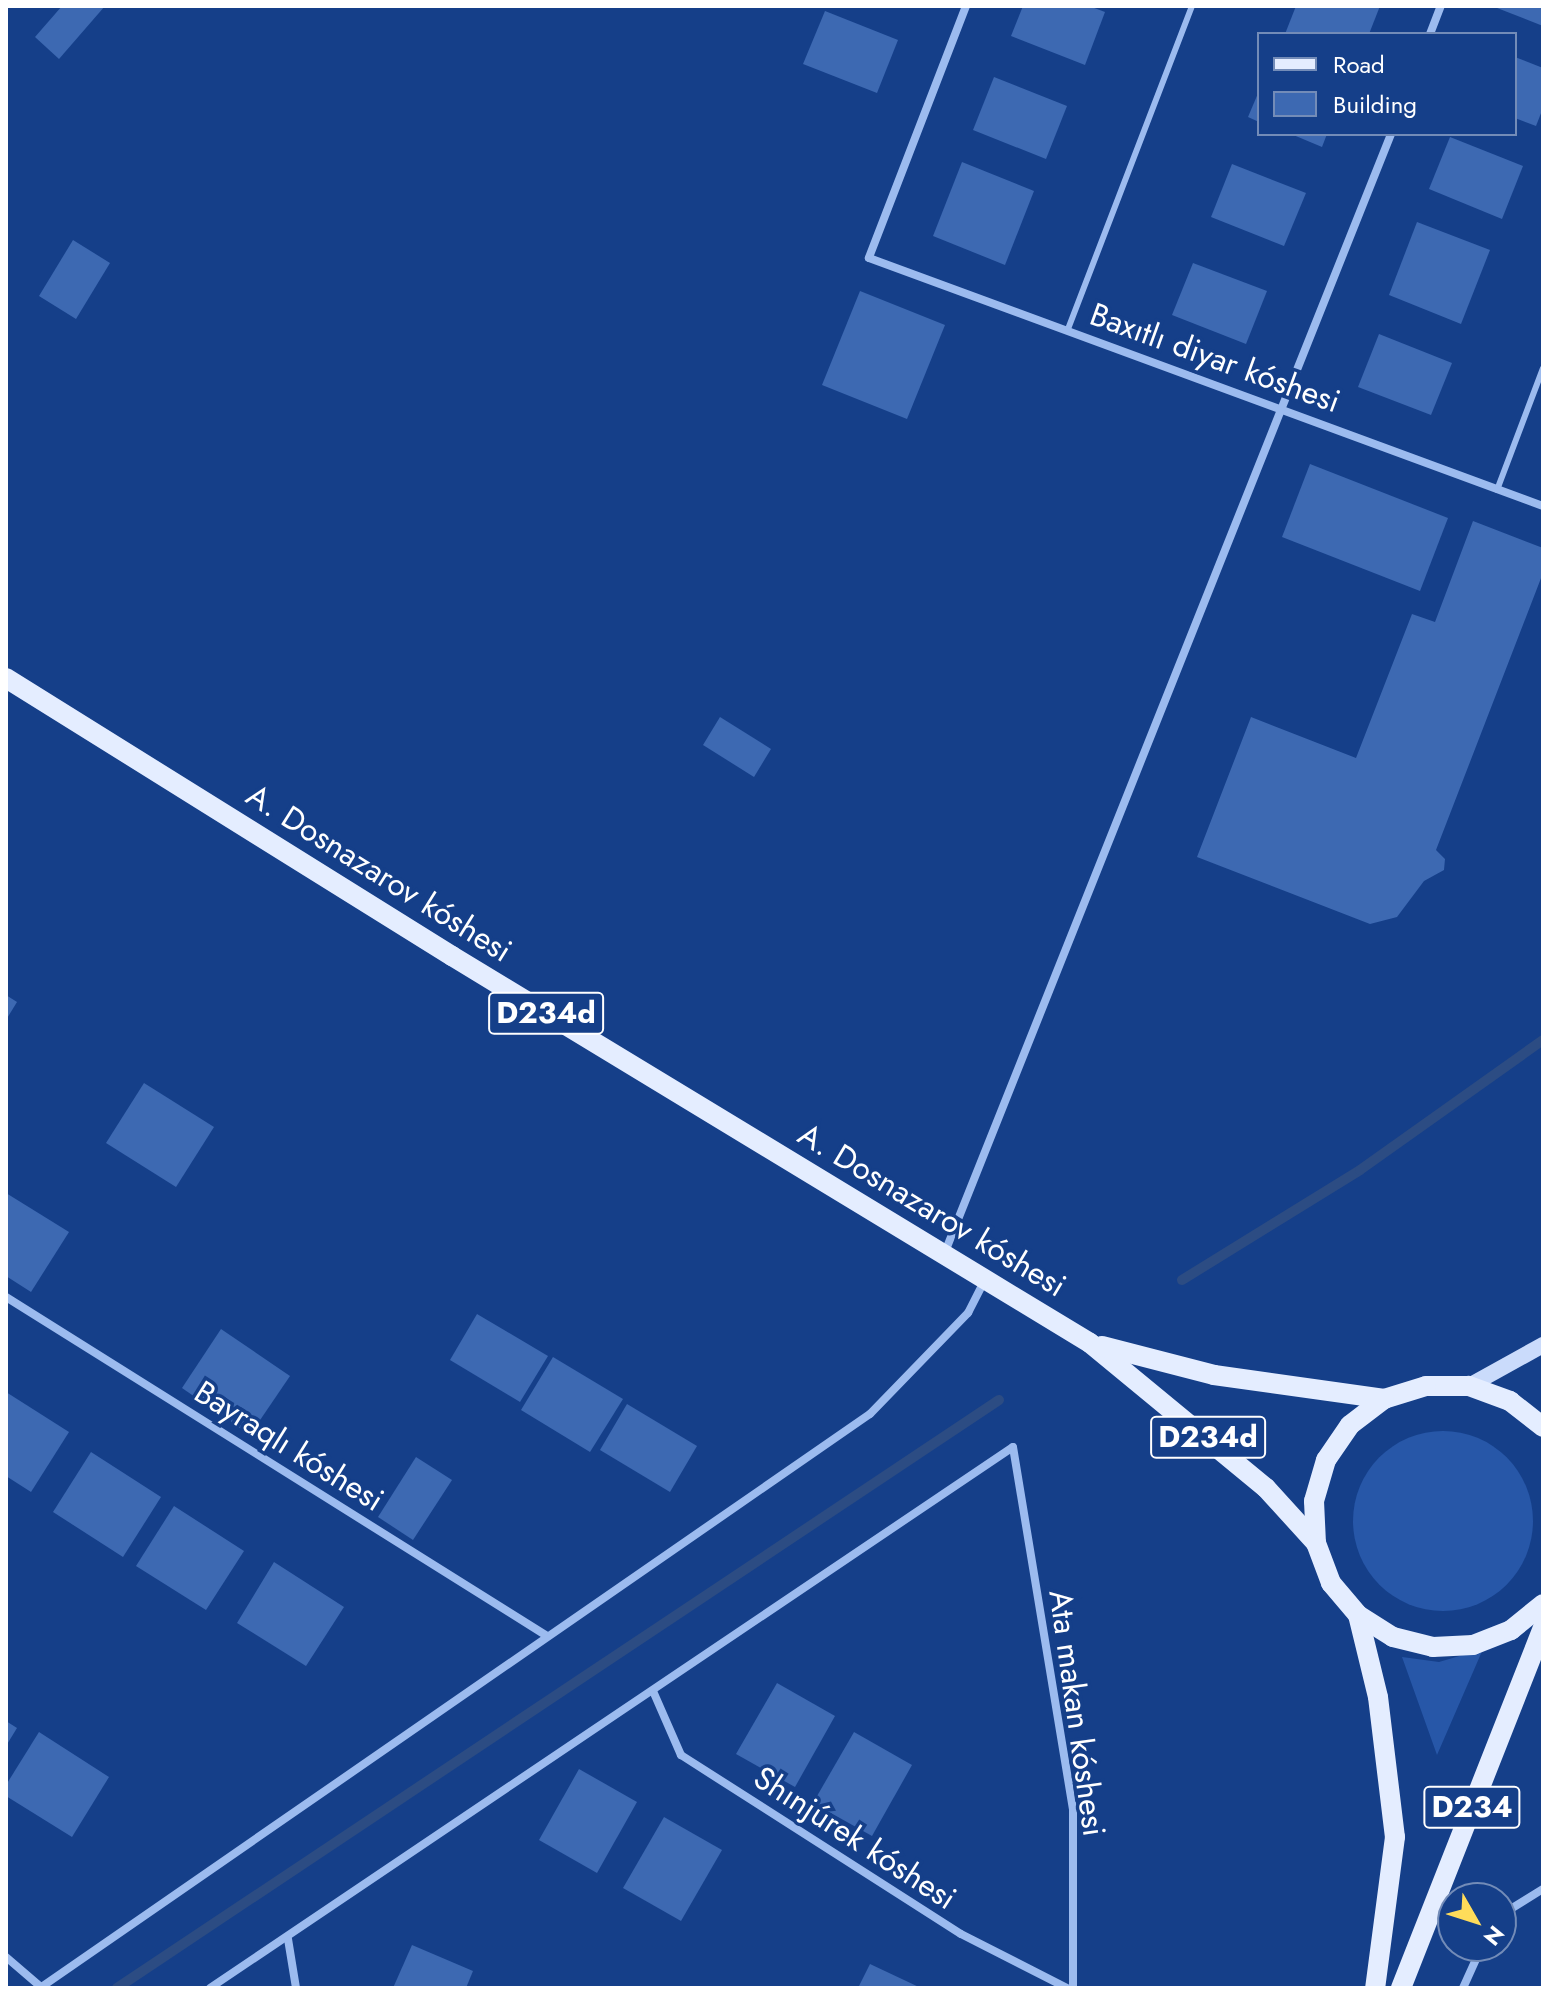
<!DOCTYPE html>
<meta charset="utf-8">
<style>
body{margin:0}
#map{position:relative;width:1549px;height:1994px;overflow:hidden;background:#153f89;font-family:Jost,sans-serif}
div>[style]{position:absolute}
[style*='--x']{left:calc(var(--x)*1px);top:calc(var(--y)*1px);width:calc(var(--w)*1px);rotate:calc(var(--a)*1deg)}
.green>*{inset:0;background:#2757a8}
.round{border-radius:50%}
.stream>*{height:10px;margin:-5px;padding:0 5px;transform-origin:5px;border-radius:5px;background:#2c4c83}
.building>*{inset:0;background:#3d69b2}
.service>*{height:6px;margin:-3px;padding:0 3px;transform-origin:3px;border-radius:3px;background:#9cbbef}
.minor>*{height:8px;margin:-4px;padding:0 4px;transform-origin:4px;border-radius:4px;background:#9cbbef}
.secondary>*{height:16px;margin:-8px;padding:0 8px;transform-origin:8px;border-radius:8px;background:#cadbfb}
.primary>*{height:20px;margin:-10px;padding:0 10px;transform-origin:10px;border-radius:10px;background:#e4edff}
span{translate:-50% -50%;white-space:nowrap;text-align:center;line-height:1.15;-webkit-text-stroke:7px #153f89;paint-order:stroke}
.shield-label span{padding:2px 6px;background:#153f89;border:2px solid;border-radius:6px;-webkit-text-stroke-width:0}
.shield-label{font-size:30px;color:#fff;font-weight:700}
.street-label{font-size:32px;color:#fff}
.frame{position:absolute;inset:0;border:8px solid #fff;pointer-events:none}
.legend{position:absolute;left:1257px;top:32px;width:260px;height:104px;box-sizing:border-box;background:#153f89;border:2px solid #738cb8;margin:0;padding:10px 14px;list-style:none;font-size:24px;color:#fff}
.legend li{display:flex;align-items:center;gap:16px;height:40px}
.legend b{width:40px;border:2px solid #738cb8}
.north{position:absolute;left:1437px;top:1882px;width:80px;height:80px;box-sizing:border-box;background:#153f89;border:2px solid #738cb8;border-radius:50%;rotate:129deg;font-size:22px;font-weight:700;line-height:32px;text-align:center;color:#fff}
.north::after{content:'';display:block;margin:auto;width:28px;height:36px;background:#ffdc5a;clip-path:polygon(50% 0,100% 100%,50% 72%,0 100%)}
</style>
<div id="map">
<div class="green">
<div class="round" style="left:1353px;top:1431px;width:180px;height:180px"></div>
<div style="clip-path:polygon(1483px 1649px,1437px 1755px,1402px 1657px,1439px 1662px)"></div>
</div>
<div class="stream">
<div style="--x:1182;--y:1280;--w:209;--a:-31.7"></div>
<div style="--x:1360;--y:1170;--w:224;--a:-35.4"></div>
<div style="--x:117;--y:1988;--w:1060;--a:-33.69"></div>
</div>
<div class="building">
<div style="clip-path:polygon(62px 6px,105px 6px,59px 59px,35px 37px)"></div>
<div style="clip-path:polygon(1023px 6px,1089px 6px,1105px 12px,1085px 65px,1011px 36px)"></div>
<div style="clip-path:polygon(1296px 6px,1380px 6px,1369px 34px,1285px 34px)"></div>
<div style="clip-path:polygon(1492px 6px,1543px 6px,1543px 26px)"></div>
<div style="clip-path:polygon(825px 11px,898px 40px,877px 93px,803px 64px)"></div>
<div style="clip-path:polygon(1515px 57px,1543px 68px,1543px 108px,1536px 126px,1515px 118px)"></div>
<div style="clip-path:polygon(994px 77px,1067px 106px,1046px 159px,973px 130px)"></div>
<div style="clip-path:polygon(1259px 91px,1259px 122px,1248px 117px)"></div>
<div style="clip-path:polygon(1291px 134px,1327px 134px,1322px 147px)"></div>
<div style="clip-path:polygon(1450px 137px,1523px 166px,1502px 219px,1429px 189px)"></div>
<div style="clip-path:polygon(962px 162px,1034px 191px,1005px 265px,933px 236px)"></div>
<div style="clip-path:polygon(1232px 164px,1306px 193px,1284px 246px,1211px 217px)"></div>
<div style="clip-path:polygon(1417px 222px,1490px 250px,1461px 324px,1389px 295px)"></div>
<div style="clip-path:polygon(73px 240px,110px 263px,76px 319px,39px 296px)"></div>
<div style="clip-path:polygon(1193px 263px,1267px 291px,1246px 344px,1172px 315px)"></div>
<div style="clip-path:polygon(860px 291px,945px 325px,907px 419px,822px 385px)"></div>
<div style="clip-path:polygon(1379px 334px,1452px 363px,1431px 415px,1358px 387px)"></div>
<div style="clip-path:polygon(1310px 464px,1448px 518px,1420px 591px,1282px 537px)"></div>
<div style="clip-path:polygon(1473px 521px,1543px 548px,1543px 573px,1436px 850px,1445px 859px,1444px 870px,1424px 881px,1397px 917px,1370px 924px,1197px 857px,1251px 717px,1356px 758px,1412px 614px,1435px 622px)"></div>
<div style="clip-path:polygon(720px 717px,771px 749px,754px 777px,703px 745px)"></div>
<div style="clip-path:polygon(6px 995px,17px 1002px,6px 1020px)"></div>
<div style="clip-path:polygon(144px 1083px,214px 1127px,176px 1187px,106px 1143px)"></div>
<div style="clip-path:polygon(6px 1193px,69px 1232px,31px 1292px,6px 1276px)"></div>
<div style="clip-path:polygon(477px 1314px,548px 1356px,520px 1402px,450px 1360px)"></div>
<div style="clip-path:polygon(221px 1329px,290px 1376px,250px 1435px,182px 1388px)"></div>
<div style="clip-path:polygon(553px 1357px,623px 1399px,590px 1452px,521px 1410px)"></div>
<div style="clip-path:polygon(6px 1392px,69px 1432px,31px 1492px,6px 1476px)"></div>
<div style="clip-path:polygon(627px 1404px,697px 1446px,670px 1492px,600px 1450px)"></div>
<div style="clip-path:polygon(91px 1452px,161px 1497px,123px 1557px,53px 1512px)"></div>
<div style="clip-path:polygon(416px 1457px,452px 1480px,413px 1540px,378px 1517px)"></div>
<div style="clip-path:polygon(174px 1506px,244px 1551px,206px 1610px,136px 1566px)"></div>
<div style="clip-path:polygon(274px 1562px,344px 1607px,306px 1666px,237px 1623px)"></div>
<div style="clip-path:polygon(777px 1683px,835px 1716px,795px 1787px,736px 1754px)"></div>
<div style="clip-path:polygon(6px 1721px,17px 1728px,6px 1746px)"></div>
<div style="clip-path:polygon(39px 1732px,109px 1777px,72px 1837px,6px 1796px,6px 1785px)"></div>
<div style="clip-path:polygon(854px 1732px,912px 1765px,872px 1836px,813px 1803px)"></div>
<div style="clip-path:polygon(579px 1769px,637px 1802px,597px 1873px,539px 1840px)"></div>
<div style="clip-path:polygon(664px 1817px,722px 1850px,681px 1921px,623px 1888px)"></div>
<div style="clip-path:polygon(412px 1945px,473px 1971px,466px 1988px,393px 1988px)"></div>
<div style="clip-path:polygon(870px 1964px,921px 1988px,858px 1988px)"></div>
</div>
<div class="service">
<div style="--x:1068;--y:329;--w:346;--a:-69"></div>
<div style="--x:1497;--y:490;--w:130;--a:-69.3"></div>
</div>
<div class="minor">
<div style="--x:966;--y:6;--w:270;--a:111.1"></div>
<div style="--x:869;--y:258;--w:718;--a:20.2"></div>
<div style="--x:1430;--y:34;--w:30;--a:-69"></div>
<div style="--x:945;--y:1252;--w:1204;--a:-68.25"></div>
<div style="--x:6;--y:1297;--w:638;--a:32.07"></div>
<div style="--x:653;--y:1691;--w:70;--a:66.4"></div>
<div style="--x:681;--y:1755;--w:332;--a:32.6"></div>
<div style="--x:961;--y:1934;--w:119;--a:27"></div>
<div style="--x:1501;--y:1915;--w:49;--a:-31.8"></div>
<div style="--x:288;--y:1939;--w:50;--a:80.7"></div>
<div style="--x:6;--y:1957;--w:46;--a:40.6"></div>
<div style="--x:40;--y:1988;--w:1009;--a:-34.67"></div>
<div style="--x:870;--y:1414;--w:141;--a:-45.9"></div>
<div style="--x:968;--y:1313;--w:36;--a:-63"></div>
<div style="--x:210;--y:1988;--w:968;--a:-33.97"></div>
<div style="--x:1013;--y:1447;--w:368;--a:80.6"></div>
<div style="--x:1073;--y:1810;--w:178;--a:90"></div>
<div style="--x:1463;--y:1988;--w:46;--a:-65.7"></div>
</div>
<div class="secondary">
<div style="--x:1469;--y:1386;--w:85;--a:-29"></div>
</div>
<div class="primary">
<div style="--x:6;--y:678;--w:526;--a:31.94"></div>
<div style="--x:452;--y:956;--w:746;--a:31.24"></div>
<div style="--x:1090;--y:1343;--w:228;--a:39.5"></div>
<div style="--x:1266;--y:1488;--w:74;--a:47.7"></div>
<div style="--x:1102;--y:1346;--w:116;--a:14.5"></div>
<div style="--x:1214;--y:1375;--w:172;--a:8"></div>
<div style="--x:1543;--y:1427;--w:42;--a:-141.8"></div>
<div style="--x:1510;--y:1401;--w:44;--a:-159.9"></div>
<div style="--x:1469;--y:1386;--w:43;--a:180"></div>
<div style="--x:1426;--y:1386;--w:44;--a:162.8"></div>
<div style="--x:1384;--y:1399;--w:43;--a:142.6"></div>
<div style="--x:1350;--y:1425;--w:42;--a:124.4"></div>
<div style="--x:1326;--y:1460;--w:43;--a:106.3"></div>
<div style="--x:1314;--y:1501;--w:42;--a:87.3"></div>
<div style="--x:1316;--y:1543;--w:43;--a:69.4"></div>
<div style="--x:1331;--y:1583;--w:42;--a:49.8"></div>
<div style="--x:1358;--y:1615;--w:41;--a:32.2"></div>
<div style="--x:1393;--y:1637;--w:41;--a:14"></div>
<div style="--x:1433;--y:1647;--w:40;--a:-2.9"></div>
<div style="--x:1473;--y:1645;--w:41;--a:-21.5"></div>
<div style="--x:1511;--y:1630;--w:41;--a:-39.1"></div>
<div style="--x:1358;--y:1615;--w:84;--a:76.3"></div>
<div style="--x:1378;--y:1697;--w:141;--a:83.1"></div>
<div style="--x:1395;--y:1837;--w:152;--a:97.5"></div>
<div style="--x:1401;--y:1988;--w:388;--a:-68.5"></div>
</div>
<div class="shield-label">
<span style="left:546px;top:1013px">D234d</span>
<span style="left:1208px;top:1437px">D234d</span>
<span style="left:1472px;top:1807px">D234</span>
</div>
<div class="street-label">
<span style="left:1215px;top:358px;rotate:20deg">Baxıtlı diyar kóshesi</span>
<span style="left:379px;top:873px;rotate:32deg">A. Dosnazarov kóshesi</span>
<span style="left:932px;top:1210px;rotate:31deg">A. Dosnazarov kóshesi</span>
<span style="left:289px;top:1446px;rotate:32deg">Bayraqlı kóshesi</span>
<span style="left:1077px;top:1713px;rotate:82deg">Ata makan kóshesi</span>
<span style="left:855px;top:1838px;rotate:33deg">Shınjúrek kóshesi</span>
</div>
<div class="frame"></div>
<ul class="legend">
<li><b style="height:10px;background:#e4edff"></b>Road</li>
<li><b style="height:22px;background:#3d69b2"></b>Building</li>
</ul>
<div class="north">N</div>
</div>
